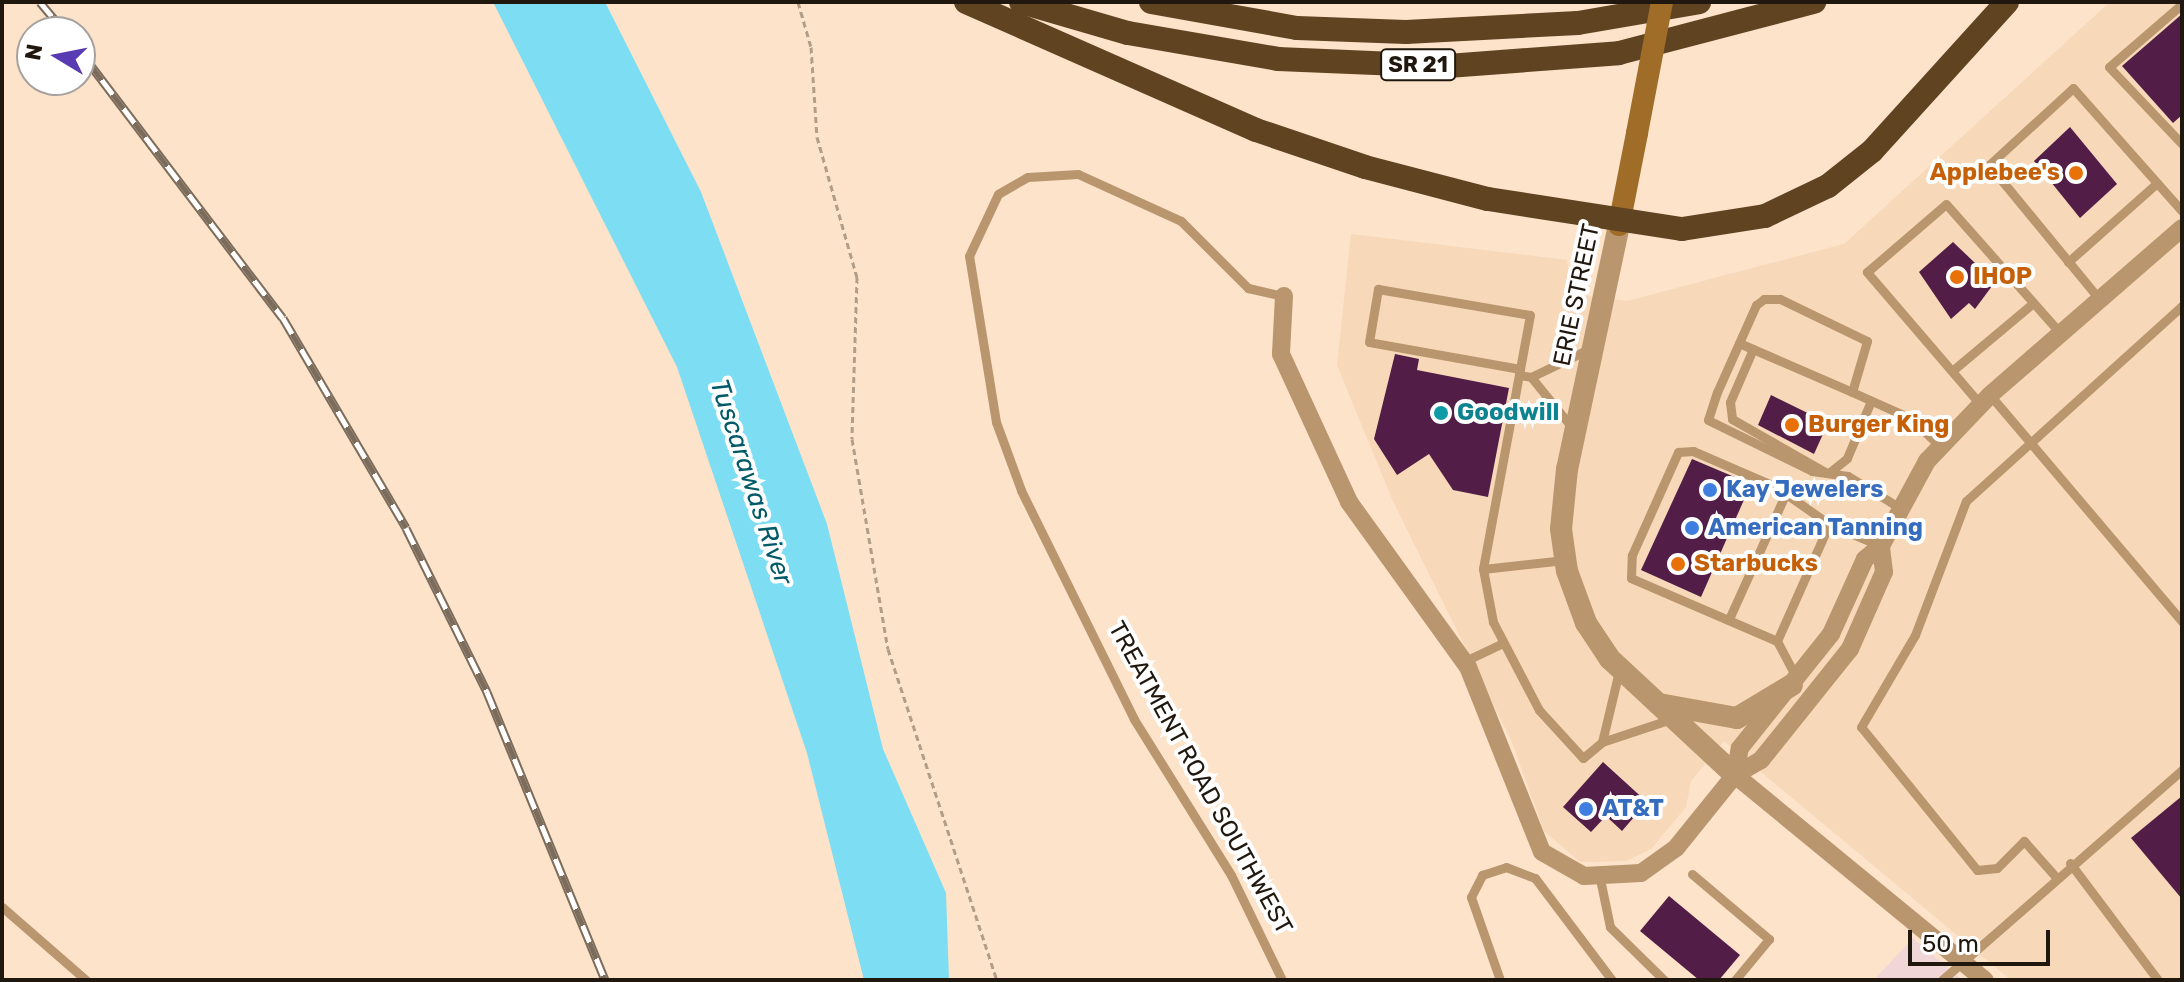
<!DOCTYPE html>
<style>
body{margin:0}
#map{position:relative;width:2184px;height:982px;overflow:hidden;background:#fce3ca;font-family:Rubik,sans-serif}
div>[style]{position:absolute}
[style*='--x']{left:calc(var(--x)*1px);top:calc(var(--y)*1px);width:calc(var(--w)*1px);rotate:calc(var(--a)*1deg)}
.built>*{inset:0;background:#f7d8b9}
.education>*{inset:0;background:#f1d6d7}
.water>*{inset:0;background:#7dddf2}
.building>*{inset:0;background:#521e47}
.path>*{height:3px;margin-top:-1.5px;transform-origin:0;background:repeating-linear-gradient(90deg,#b19e8a 0 6px,transparent 0 10px)}
.service>*{height:9px;margin:-4.5px;padding:0 4.5px;transform-origin:4.5px;border-radius:4.5px;background:#b9966d}
.minor>*{height:18px;margin:-9px;padding:0 9px;transform-origin:9px;border-radius:9px;background:#b9966d}
.tertiary>*{height:22px;margin:-11px;padding:0 11px;transform-origin:11px;border-radius:11px;background:#b9966d}
.secondary>*{height:22px;margin:-11px;padding:0 11px;transform-origin:11px;border-radius:11px;background:#a06d28}
.motorway>*{height:24px;margin:-12px;padding:0 12px;transform-origin:12px;border-radius:12px;background:#604422}
.rail>*{height:9px;margin-top:-4.5px;transform-origin:0;background:repeating-linear-gradient(90deg,#fff 0 18px,#7b6c5c 0 36px);box-sizing:border-box;border-block:2px solid #7b6c5c}
.secondary-bridge>*{height:22px;margin:-11px;padding:0 11px;transform-origin:11px;border-radius:11px;background:#a06d28}
.dots>*{width:22px;height:22px;translate:-50% -50%;box-sizing:border-box;border:4px solid #fff;border-radius:50%}
span{translate:-50% -50%;white-space:nowrap;text-align:center;line-height:1.15;-webkit-text-stroke:8px #fff;paint-order:stroke}
.shield-label span{padding:2px 6px;background:#fff;border:2px solid;border-radius:6px;-webkit-text-stroke-width:0}
.shield-label{font-size:22px;color:#20170e;font-weight:700}
.food-label{font-size:24px;color:#c56008;font-weight:700}
.right{translate:-100% -50%;text-align:right}
.left{translate:0 -50%;text-align:left}
.street-label{font-size:24px;color:#20170e}
.culture-label{font-size:24px;color:#0d838f;font-weight:700}
.shop-label{font-size:24px;color:#366cbe;font-weight:700}
.water-label{font-size:26px;color:#015a68;font-style:italic}
.frame{position:absolute;inset:0;border:4px solid #20170e;pointer-events:none}
.north{position:absolute;left:16px;top:16px;width:80px;height:80px;box-sizing:border-box;background:#fff;border:2px solid #a6a29f;border-radius:50%;rotate:280deg;font-size:22px;font-weight:700;line-height:32px;text-align:center;color:#20170e}
.north::after{content:'';display:block;margin:auto;width:28px;height:36px;background:#583ab2;clip-path:polygon(50% 0,100% 100%,50% 72%,0 100%)}
.scale{position:absolute;left:1908px;top:930px;width:142px;height:36px;box-sizing:border-box;border:4px solid #20170e;border-top:0;padding-left:10px;font-size:24px;line-height:28px;white-space:nowrap;color:#20170e;-webkit-text-stroke:6px #fff;paint-order:stroke}
</style>
<div id="map">
<div class="built">
<div style="clip-path:polygon(2110px 2px,2182px 2px,2182px 980px,2011px 980px,1724px 741px,1691px 781px,1686px 807px,1651px 849px,1626px 861px,1580px 862px,1544px 831px,1511px 740px,1392px 499px,1337px 365px,1351px 234px,1567px 260px,1572px 294px,1627px 301px,1844px 244px)"></div>
</div>
<div class="education">
<div style="clip-path:polygon(1913px 938px,1962px 980px,1874px 980px)"></div>
</div>
<div class="water">
<div style="clip-path:polygon(493px 2px,605px 2px,701px 192px,827px 524px,883px 749px,946px 893px,949px 980px,864px 980px,807px 753px,677px 367px)"></div>
</div>
<div class="building">
<div style="clip-path:polygon(2182px 14px,2182px 115px,2173px 123px,2122px 66px)"></div>
<div style="clip-path:polygon(2070px 127px,2117px 184px,2080px 218px,2034px 161px)"></div>
<div style="clip-path:polygon(1953px 242px,1995px 282px,1975px 309px,1969px 303px,1951px 319px,1919px 272px)"></div>
<div style="clip-path:polygon(1395px 354px,1419px 359px,1417px 370px,1509px 388px,1488px 497px,1453px 490px,1429px 454px,1397px 475px,1374px 439px)"></div>
<div style="clip-path:polygon(1771px 395px,1828px 423px,1814px 454px,1758px 425px)"></div>
<div style="clip-path:polygon(1692px 459px,1751px 484px,1701px 597px,1641px 570px)"></div>
<div style="clip-path:polygon(1603px 762px,1647px 802px,1622px 831px,1606px 816px,1591px 832px,1563px 807px)"></div>
<div style="clip-path:polygon(2182px 796px,2182px 899px,2131px 838px)"></div>
<div style="clip-path:polygon(1669px 896px,1740px 955px,1719px 980px,1699px 980px,1640px 931px)"></div>
</div>
<div class="path">
<div style="--x:798;--y:2;--w:47;--a:73.9"></div>
<div style="--x:811;--y:47;--w:90;--a:86.2"></div>
<div style="--x:817;--y:137;--w:146;--a:74.1"></div>
<div style="--x:857;--y:277;--w:162;--a:91.8"></div>
<div style="--x:852;--y:439;--w:213;--a:80.3"></div>
<div style="--x:888;--y:649;--w:348;--a:71.8"></div>
</div>
<div class="service">
<div style="--x:2182;--y:4;--w:96;--a:139.2"></div>
<div style="--x:2109;--y:67;--w:106;--a:46.5"></div>
<div style="--x:2068;--y:262;--w:119;--a:-41.6"></div>
<div style="--x:2100;--y:300;--w:175;--a:-129.4"></div>
<div style="--x:1989;--y:165;--w:114;--a:-42.5"></div>
<div style="--x:2073;--y:88;--w:164;--a:48.5"></div>
<div style="--x:1739;--y:343;--w:123;--a:23.4"></div>
<div style="--x:1852;--y:392;--w:53;--a:-73.6"></div>
<div style="--x:1867;--y:341;--w:97;--a:-154.2"></div>
<div style="--x:1780;--y:299;--w:16;--a:180"></div>
<div style="--x:1764;--y:299;--w:10;--a:143"></div>
<div style="--x:1756;--y:305;--w:95;--a:114.1"></div>
<div style="--x:1717;--y:392;--w:29;--a:108"></div>
<div style="--x:1708;--y:420;--w:116;--a:26.1"></div>
<div style="--x:1812;--y:471;--w:36;--a:8"></div>
<div style="--x:1848;--y:476;--w:57;--a:31.5"></div>
<div style="--x:1753;--y:349;--w:58;--a:113.5"></div>
<div style="--x:1730;--y:402;--w:17;--a:83"></div>
<div style="--x:1732;--y:419;--w:109;--a:29.6"></div>
<div style="--x:1520;--y:369;--w:153;--a:-169.9"></div>
<div style="--x:1369;--y:342;--w:54;--a:-80.4"></div>
<div style="--x:1378;--y:289;--w:154;--a:9.7"></div>
<div style="--x:1530;--y:315;--w:258;--a:100.5"></div>
<div style="--x:1483;--y:569;--w:54;--a:79.3"></div>
<div style="--x:1493;--y:622;--w:99;--a:62.4"></div>
<div style="--x:1539;--y:710;--w:65;--a:47.5"></div>
<div style="--x:1583;--y:758;--w:25;--a:-40"></div>
<div style="--x:1602;--y:742;--w:73;--a:-18.4"></div>
<div style="--x:1952;--y:371;--w:106;--a:-40"></div>
<div style="--x:1519;--y:375;--w:12;--a:9"></div>
<div style="--x:1531;--y:377;--w:64;--a:-25.8"></div>
<div style="--x:1531;--y:377;--w:68;--a:50.9"></div>
<div style="--x:1852;--y:392;--w:64;--a:24.1"></div>
<div style="--x:1910;--y:418;--w:42;--a:43.1"></div>
<div style="--x:1990;--y:395;--w:297;--a:49.7"></div>
<div style="--x:1980;--y:404;--w:174;--a:-130.6"></div>
<div style="--x:1867;--y:272;--w:104;--a:-40.7"></div>
<div style="--x:1946;--y:204;--w:174;--a:48.5"></div>
<div style="--x:1830;--y:472;--w:22;--a:-39"></div>
<div style="--x:1847;--y:458;--w:62;--a:-67.2"></div>
<div style="--x:1483;--y:569;--w:82;--a:-6.3"></div>
<div style="--x:1729;--y:619;--w:134;--a:-65.7"></div>
<div style="--x:1777;--y:641;--w:128;--a:-66"></div>
<div style="--x:1465;--y:661;--w:42;--a:-25.3"></div>
<div style="--x:1796;--y:677;--w:41;--a:-117.8"></div>
<div style="--x:1777;--y:641;--w:159;--a:-156.7"></div>
<div style="--x:1631;--y:578;--w:23;--a:-88"></div>
<div style="--x:1632;--y:555;--w:113;--a:-65.9"></div>
<div style="--x:1678;--y:452;--w:15;--a:-4"></div>
<div style="--x:1693;--y:451;--w:90;--a:23.4"></div>
<div style="--x:1776;--y:487;--w:65;--a:34.9"></div>
<div style="--x:1829;--y:524;--w:56;--a:22.9"></div>
<div style="--x:1602;--y:742;--w:73;--a:-76.5"></div>
<div style="--x:2070;--y:863;--w:146;--a:53.1"></div>
<div style="--x:1692;--y:874;--w:101;--a:40.2"></div>
<div style="--x:1769;--y:939;--w:53;--a:129.7"></div>
<div style="--x:2055;--y:876;--w:47;--a:-131.5"></div>
<div style="--x:2024;--y:841;--w:38;--a:135"></div>
<div style="--x:1997;--y:868;--w:20;--a:174"></div>
<div style="--x:1977;--y:870;--w:184;--a:-129"></div>
<div style="--x:1861;--y:727;--w:107;--a:-59.6"></div>
<div style="--x:1915;--y:635;--w:143;--a:-69.2"></div>
<div style="--x:1966;--y:501;--w:291;--a:-42.1"></div>
<div style="--x:1600;--y:879;--w:49;--a:78.2"></div>
<div style="--x:1610;--y:927;--w:76;--a:44.5"></div>
<div style="--x:2;--y:907;--w:111;--a:41"></div>
<div style="--x:1282;--y:980;--w:117;--a:-115.9"></div>
<div style="--x:1231;--y:875;--w:184;--a:-121.9"></div>
<div style="--x:1134;--y:719;--w:255;--a:-116.3"></div>
<div style="--x:1021;--y:490;--w:72;--a:-110.2"></div>
<div style="--x:996;--y:422;--w:168;--a:-99.2"></div>
<div style="--x:969;--y:256;--w:68;--a:-64.9"></div>
<div style="--x:998;--y:194;--w:34;--a:-30"></div>
<div style="--x:1028;--y:177;--w:50;--a:-3.4"></div>
<div style="--x:1078;--y:174;--w:113;--a:24.5"></div>
<div style="--x:1181;--y:221;--w:95;--a:45"></div>
<div style="--x:1248;--y:288;--w:37;--a:13"></div>
<div style="--x:1500;--y:980;--w:88;--a:-109.3"></div>
<div style="--x:1471;--y:897;--w:25;--a:-63"></div>
<div style="--x:1482;--y:875;--w:25;--a:-18"></div>
<div style="--x:1506;--y:867;--w:31;--a:21"></div>
<div style="--x:1535;--y:878;--w:128;--a:53"></div>
<div style="--x:1942;--y:980;--w:319;--a:-41.2"></div>
</div>
<div class="minor">
<div style="--x:1284;--y:296;--w:58;--a:93"></div>
<div style="--x:1281;--y:354;--w:163;--a:65.3"></div>
<div style="--x:1349;--y:502;--w:203;--a:54.2"></div>
<div style="--x:1468;--y:667;--w:199;--a:68.2"></div>
<div style="--x:1542;--y:852;--w:48;--a:29.7"></div>
<div style="--x:1584;--y:876;--w:57;--a:-3"></div>
<div style="--x:1641;--y:873;--w:43;--a:-35.5"></div>
<div style="--x:1676;--y:848;--w:94;--a:-51.1"></div>
<div style="--x:1735;--y:775;--w:27;--a:-80"></div>
<div style="--x:1740;--y:748;--w:146;--a:-51.4"></div>
<div style="--x:1831;--y:634;--w:82;--a:-65.6"></div>
<div style="--x:1865;--y:559;--w:21;--a:-39"></div>
<div style="--x:1881;--y:546;--w:97;--a:-61.6"></div>
<div style="--x:1927;--y:461;--w:91;--a:-46.3"></div>
<div style="--x:1990;--y:395;--w:254;--a:-41"></div>
<div style="--x:1735;--y:775;--w:323;--a:39.4"></div>
<div style="--x:1735;--y:775;--w:30;--a:-30"></div>
<div style="--x:1761;--y:760;--w:142;--a:-51.3"></div>
<div style="--x:1850;--y:649;--w:84;--a:-66.2"></div>
<div style="--x:1884;--y:572;--w:26;--a:-97"></div>
</div>
<div class="tertiary">
<div style="--x:1619;--y:225;--w:249;--a:102"></div>
<div style="--x:1567;--y:469;--w:60;--a:95.7"></div>
<div style="--x:1561;--y:529;--w:42;--a:81.9"></div>
<div style="--x:1567;--y:571;--w:55;--a:69.9"></div>
<div style="--x:1586;--y:623;--w:43;--a:56.3"></div>
<div style="--x:1610;--y:659;--w:171;--a:42.9"></div>
<div style="--x:1659;--y:704;--w:79;--a:10.2"></div>
<div style="--x:1737;--y:718;--w:64;--a:-31"></div>
</div>
<div class="secondary">
<div style="--x:1619;--y:225;--w:94;--a:-78.9"></div>
</div>
<div class="motorway">
<div style="--x:966;--y:2;--w:317;--a:23.8"></div>
<div style="--x:1256;--y:130;--w:115;--a:18.7"></div>
<div style="--x:1365;--y:167;--w:127;--a:14.6"></div>
<div style="--x:1488;--y:199;--w:196;--a:8.8"></div>
<div style="--x:1682;--y:229;--w:84;--a:-8.9"></div>
<div style="--x:1765;--y:216;--w:70;--a:-25.5"></div>
<div style="--x:1828;--y:186;--w:56;--a:-38.5"></div>
<div style="--x:1872;--y:151;--w:201;--a:-47.8"></div>
<div style="--x:1021;--y:2;--w:111;--a:16.2"></div>
<div style="--x:1128;--y:33;--w:152;--a:9.8"></div>
<div style="--x:1278;--y:59;--w:170;--a:2.4"></div>
<div style="--x:1448;--y:66;--w:171;--a:-4.3"></div>
<div style="--x:1619;--y:53;--w:202;--a:-14.7"></div>
<div style="--x:1151;--y:2;--w:148;--a:10.1"></div>
<div style="--x:1297;--y:28;--w:109;--a:2.1"></div>
<div style="--x:1406;--y:32;--w:172;--a:-3"></div>
<div style="--x:1578;--y:23;--w:123;--a:-9.8"></div>
</div>
<div class="rail">
<div style="--x:40;--y:2;--w:39;--a:50"></div>
<div style="--x:80;--y:51;--w:335;--a:52.8"></div>
<div style="--x:283;--y:318;--w:243;--a:59.6"></div>
<div style="--x:406;--y:528;--w:183;--a:63.7"></div>
<div style="--x:487;--y:692;--w:311;--a:67.7"></div>
</div>
<div class="secondary-bridge">
<div style="--x:1637;--y:133;--w:133;--a:-79.2"></div>
</div>
<div class="dots">
<div style="left:2076px;top:173px;background:#e8710a"></div>
<div style="left:1957px;top:277px;background:#e8710a"></div>
<div style="left:1441px;top:413px;background:#0f9aa8"></div>
<div style="left:1792px;top:425px;background:#e8710a"></div>
<div style="left:1710px;top:490px;background:#3f7fe0"></div>
<div style="left:1692px;top:528px;background:#3f7fe0"></div>
<div style="left:1678px;top:564px;background:#e8710a"></div>
<div style="left:1586px;top:809px;background:#3f7fe0"></div>
</div>
<div class="shield-label">
<span style="left:1418px;top:65px">SR 21</span>
</div>
<div class="food-label">
<span class="right" style="left:2060px;top:173px">Applebee's</span>
<span class="left" style="left:1973px;top:277px">IHOP</span>
<span class="left" style="left:1808px;top:425px">Burger King</span>
<span class="left" style="left:1694px;top:564px">Starbucks</span>
</div>
<div class="street-label">
<span style="left:1577px;top:295px;rotate:-78deg">ERIE STREET</span>
<span style="left:1200px;top:778px;rotate:61deg">TREATMENT ROAD SOUTHWEST</span>
</div>
<div class="culture-label">
<span class="left" style="left:1457px;top:413px">Goodwill</span>
</div>
<div class="shop-label">
<span class="left" style="left:1726px;top:490px">Kay Jewelers</span>
<span class="left" style="left:1708px;top:528px">American Tanning</span>
<span class="left" style="left:1602px;top:809px">AT&amp;T</span>
</div>
<div class="water-label">
<span style="left:751px;top:482px;rotate:72deg">Tuscarawas River</span>
</div>
<div class="frame"></div>
<div class="north">N</div>
<div class="scale">50 m</div>
</div>
